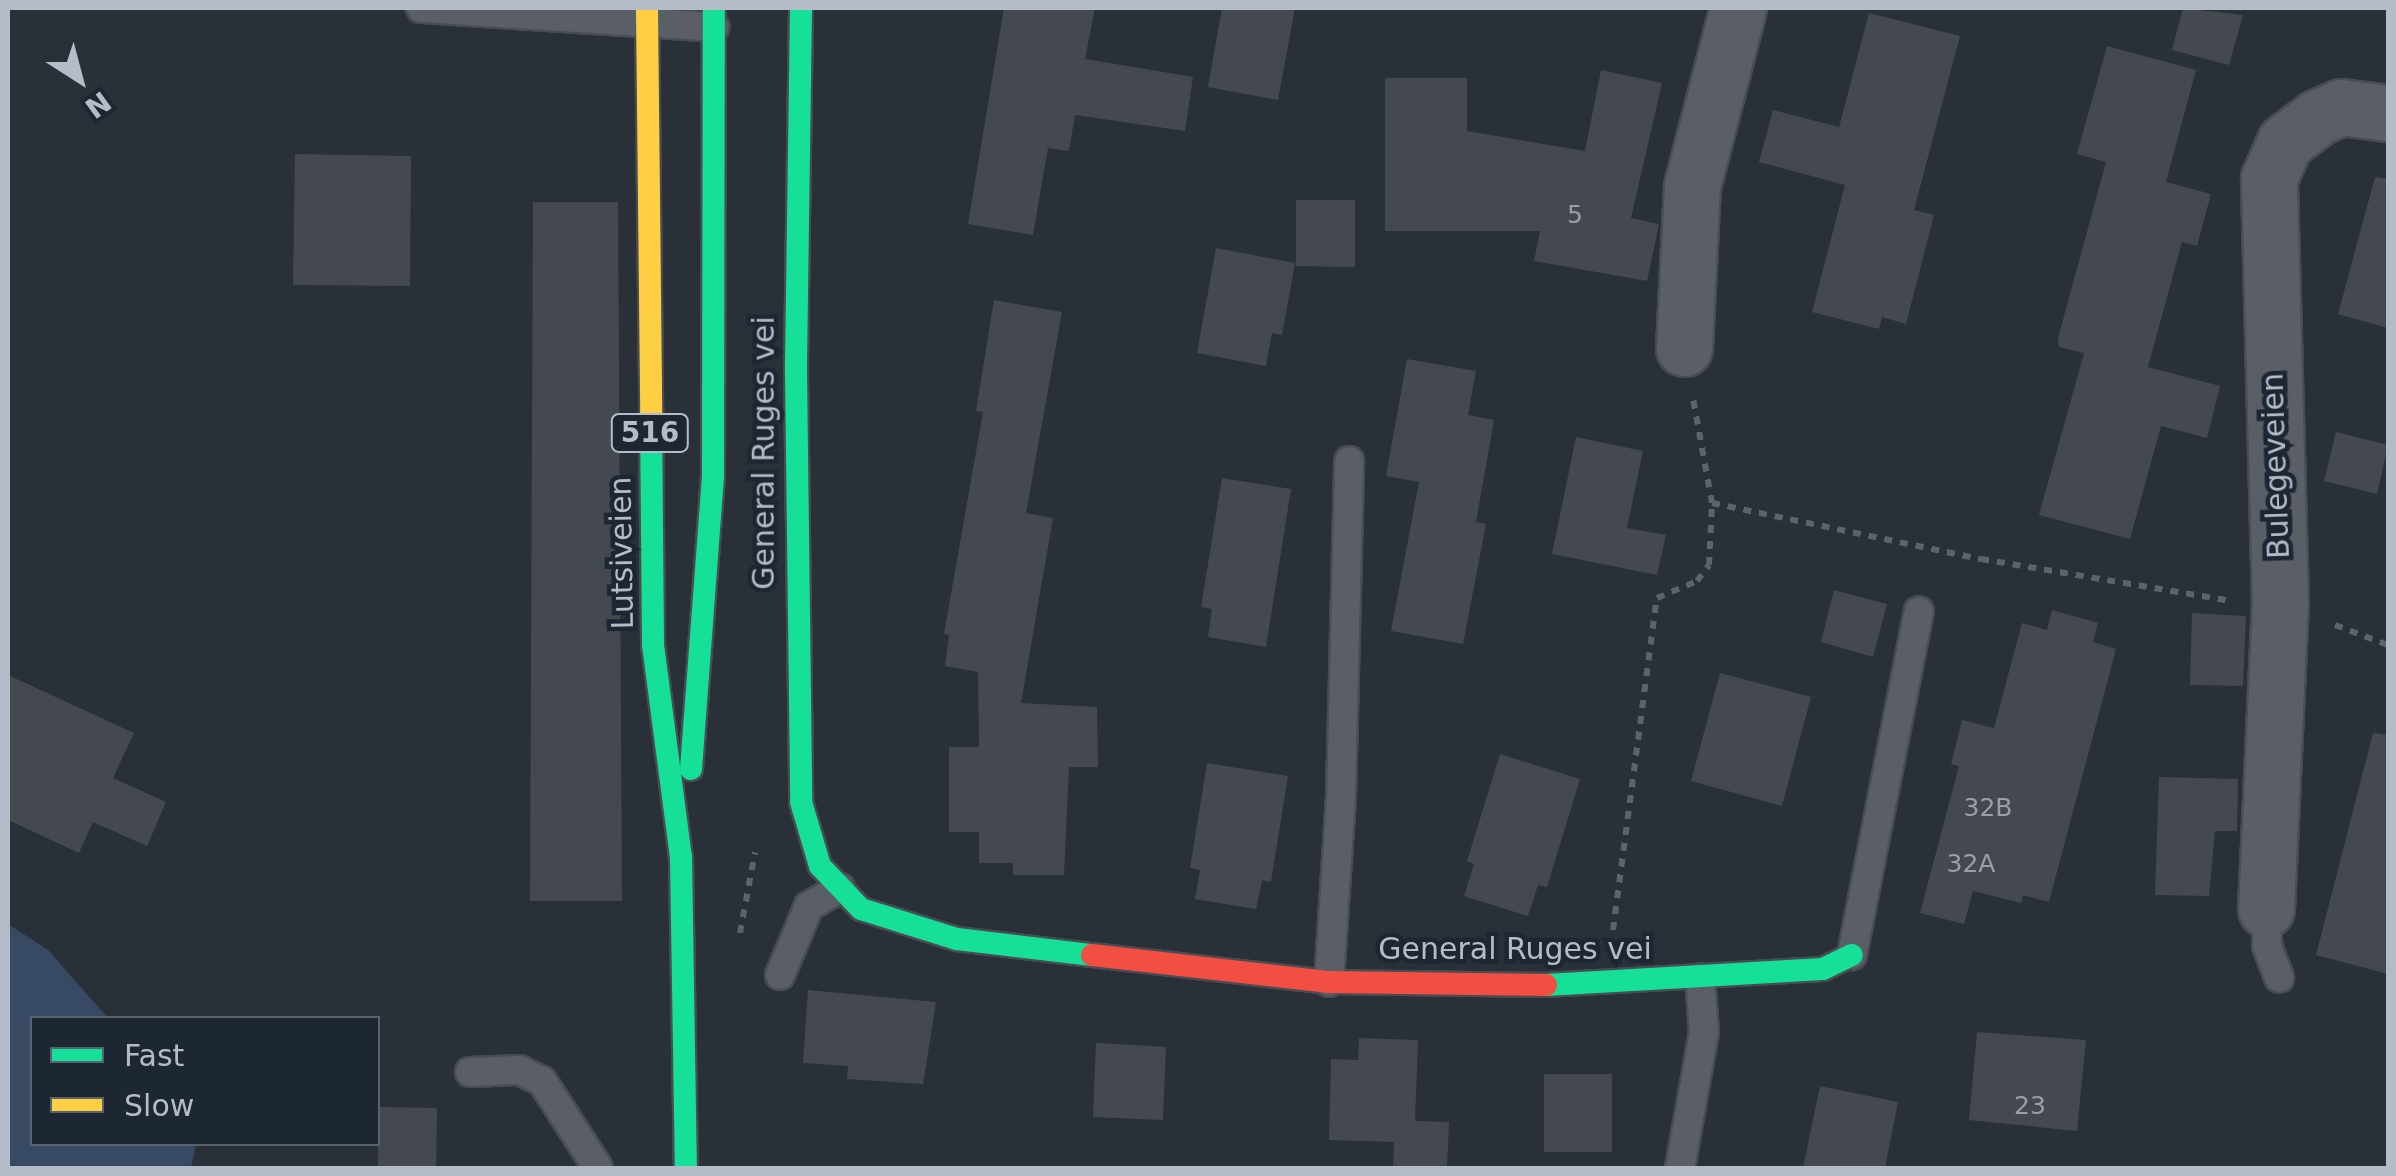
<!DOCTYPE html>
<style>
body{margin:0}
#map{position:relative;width:2396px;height:1176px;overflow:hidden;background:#2a3038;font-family:"DejaVu Sans",sans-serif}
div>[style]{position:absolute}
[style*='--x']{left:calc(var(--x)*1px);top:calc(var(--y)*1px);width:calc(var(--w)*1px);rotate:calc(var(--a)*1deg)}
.water>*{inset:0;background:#384963}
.building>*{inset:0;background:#444950}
.path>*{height:6px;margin-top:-3px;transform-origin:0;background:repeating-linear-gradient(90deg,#5d636a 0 8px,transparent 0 16px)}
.roads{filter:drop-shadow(2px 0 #484c53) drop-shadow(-2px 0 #484c53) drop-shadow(0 2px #484c53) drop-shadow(0 -2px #484c53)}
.lane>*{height:28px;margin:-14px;padding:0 14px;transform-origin:14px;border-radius:14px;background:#5a5e66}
.street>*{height:55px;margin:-27.5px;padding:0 27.5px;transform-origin:27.5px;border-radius:27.5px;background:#5a5e66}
.fast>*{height:22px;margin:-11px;padding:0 11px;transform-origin:11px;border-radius:11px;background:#16e098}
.slow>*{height:22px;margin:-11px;padding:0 11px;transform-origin:11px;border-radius:11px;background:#ffcf43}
.jam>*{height:22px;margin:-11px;padding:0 11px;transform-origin:11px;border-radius:11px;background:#f24e42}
span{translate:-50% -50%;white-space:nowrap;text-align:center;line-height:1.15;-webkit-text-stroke:9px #1d2633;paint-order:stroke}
.number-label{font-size:25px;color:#989fab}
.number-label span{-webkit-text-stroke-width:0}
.shield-label span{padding:2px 8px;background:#1d2633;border:2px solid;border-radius:8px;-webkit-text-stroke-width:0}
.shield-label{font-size:28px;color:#b4bcc9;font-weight:700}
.street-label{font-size:30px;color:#b4bcc9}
.frame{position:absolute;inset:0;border:10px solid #b4bcc9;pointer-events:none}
.legend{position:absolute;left:30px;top:1016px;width:350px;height:130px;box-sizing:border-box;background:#1d2633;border:2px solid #59626f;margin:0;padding:12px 18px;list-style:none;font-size:30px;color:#b4bcc9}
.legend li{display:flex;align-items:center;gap:20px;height:50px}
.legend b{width:50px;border:2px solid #59626f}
.north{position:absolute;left:30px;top:30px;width:100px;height:100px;-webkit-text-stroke:8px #1d2633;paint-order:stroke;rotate:144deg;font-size:28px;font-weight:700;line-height:40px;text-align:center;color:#b4bcc9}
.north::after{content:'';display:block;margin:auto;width:35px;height:45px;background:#b4bcc9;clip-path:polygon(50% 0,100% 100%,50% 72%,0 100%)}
</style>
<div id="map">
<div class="water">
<div style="clip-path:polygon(8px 924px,48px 950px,108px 1018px,32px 1018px,32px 1144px,196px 1144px,191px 1168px,8px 1168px)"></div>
</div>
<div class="building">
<div style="clip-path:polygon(1004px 8px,1095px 8px,1085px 59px,1193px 77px,1185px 131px,1075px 115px,1069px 151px,1048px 148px,1033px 235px,968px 224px)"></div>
<div style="clip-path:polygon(1222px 8px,1295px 8px,1278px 100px,1208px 87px)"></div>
<div style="clip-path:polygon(2183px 8px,2243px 15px,2229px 65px,2172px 50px)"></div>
<div style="clip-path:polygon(1869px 13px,1960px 36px,1914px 210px,1934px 215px,1906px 324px,1882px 317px,1879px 329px,1812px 312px,1845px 185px,1759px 162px,1773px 110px,1839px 127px)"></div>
<div style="clip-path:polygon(2107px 46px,2196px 70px,2166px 182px,2211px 194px,2197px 246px,2182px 242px,2148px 367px,2220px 386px,2207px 438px,2161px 426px,2130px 539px,2039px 515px,2084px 353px,2059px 347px,2058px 338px,2106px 162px,2077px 154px)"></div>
<div style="clip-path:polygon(1601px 70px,1662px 83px,1631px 218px,1659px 224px,1647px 281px,1534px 261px,1540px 231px,1385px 231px,1385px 78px,1467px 78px,1467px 131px,1585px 151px)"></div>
<div style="clip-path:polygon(295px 154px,411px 156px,410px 286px,293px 285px)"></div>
<div style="clip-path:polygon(2375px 177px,2388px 179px,2388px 328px,2338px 314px)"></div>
<div style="clip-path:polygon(1296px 200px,1355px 200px,1355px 267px,1296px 266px)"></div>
<div style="clip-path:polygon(533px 202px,618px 202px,622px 901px,530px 901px)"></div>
<div style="clip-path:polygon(1216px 248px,1295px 263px,1282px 335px,1272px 333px,1266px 366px,1197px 353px)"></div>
<div style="clip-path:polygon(994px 300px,1062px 312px,1026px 513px,1053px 518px,1021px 703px,1097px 707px,1098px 767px,1069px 767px,1064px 875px,1013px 875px,1013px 863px,979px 863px,979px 832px,949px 832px,949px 747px,979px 747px,978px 672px,945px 666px,949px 635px,944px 634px,983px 412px,976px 411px)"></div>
<div style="clip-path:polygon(1407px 359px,1476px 371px,1468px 415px,1494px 420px,1476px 522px,1486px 524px,1463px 644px,1391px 631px,1419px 482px,1386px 476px)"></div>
<div style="clip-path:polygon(2336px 432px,2388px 445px,2377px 494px,2324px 481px)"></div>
<div style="clip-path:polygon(1576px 437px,1643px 451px,1627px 528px,1666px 535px,1657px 575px,1552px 554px)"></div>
<div style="clip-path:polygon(1222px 478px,1291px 489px,1266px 647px,1208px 637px,1212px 609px,1201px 607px)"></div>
<div style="clip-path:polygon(1834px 590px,1887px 604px,1873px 657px,1821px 642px)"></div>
<div style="clip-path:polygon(2052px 610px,2098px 623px,2093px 642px,2116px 649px,2049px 902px,2023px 895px,2021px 903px,1973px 891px,1964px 924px,1920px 913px,1959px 766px,1951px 764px,1962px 720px,1994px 728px,2022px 623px,2047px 630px)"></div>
<div style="clip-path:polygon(2192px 613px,2246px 616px,2243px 686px,2190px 685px)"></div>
<div style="clip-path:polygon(1720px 673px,1811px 697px,1782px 806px,1691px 781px)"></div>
<div style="clip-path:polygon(8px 675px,134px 733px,113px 778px,166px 802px,147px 846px,93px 822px,79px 853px,8px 820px)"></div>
<div style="clip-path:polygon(2373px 733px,2388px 735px,2388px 974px,2316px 955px)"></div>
<div style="clip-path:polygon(1500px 754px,1580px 779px,1547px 887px,1538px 885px,1528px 916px,1464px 896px,1474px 864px,1467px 861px)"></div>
<div style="clip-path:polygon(1207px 763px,1288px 776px,1271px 882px,1262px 880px,1256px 909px,1195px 899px,1200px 870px,1190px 868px)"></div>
<div style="clip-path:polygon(2159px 777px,2238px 779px,2237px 831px,2215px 831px,2209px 896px,2155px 895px)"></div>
<div style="clip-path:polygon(808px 990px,936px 1002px,923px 1084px,847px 1079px,848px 1066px,803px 1063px)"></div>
<div style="clip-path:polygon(1977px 1032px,2086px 1040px,2077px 1131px,1969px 1120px)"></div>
<div style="clip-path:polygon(1359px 1038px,1418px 1040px,1415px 1121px,1449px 1122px,1447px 1168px,1393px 1168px,1394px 1142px,1329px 1140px,1331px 1059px,1358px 1060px)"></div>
<div style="clip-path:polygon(1096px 1043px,1166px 1047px,1163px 1120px,1093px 1117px)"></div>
<div style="clip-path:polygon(1544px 1074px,1612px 1074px,1612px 1152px,1544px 1152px)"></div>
<div style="clip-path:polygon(1820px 1086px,1898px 1102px,1885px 1168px,1803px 1168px)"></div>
<div style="clip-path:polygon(378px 1107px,437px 1108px,436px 1168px,378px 1168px)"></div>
</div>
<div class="path">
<div style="--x:1712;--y:503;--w:275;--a:11.8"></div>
<div style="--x:1981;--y:559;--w:248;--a:9.5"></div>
<div style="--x:2335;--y:625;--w:57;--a:20.7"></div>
<div style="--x:1613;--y:930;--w:335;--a:-82.5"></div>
<div style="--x:1657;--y:598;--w:43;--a:-23"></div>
<div style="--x:1697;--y:581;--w:20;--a:-53"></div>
<div style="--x:1709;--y:565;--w:62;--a:-87.2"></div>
<div style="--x:1712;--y:503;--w:107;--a:-100.3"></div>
<div style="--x:740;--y:933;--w:82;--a:-79.5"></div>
</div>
<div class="roads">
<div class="lane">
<div style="--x:421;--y:8;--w:294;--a:3.7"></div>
<div style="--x:2266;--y:909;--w:37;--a:88"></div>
<div style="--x:2267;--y:946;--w:34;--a:69"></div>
<div style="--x:1852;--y:955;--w:350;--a:-79"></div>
<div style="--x:780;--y:975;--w:75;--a:-67.2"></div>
<div style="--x:809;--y:906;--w:36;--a:-30"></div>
<div style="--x:1329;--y:982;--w:186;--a:-86.3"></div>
<div style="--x:1341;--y:796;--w:335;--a:-88.6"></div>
<div style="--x:470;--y:1072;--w:49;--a:-2.3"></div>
<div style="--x:519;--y:1070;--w:25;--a:26"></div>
<div style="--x:542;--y:1081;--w:103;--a:57.2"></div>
<div style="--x:1680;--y:1168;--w:138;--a:-80"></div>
<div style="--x:1704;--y:1032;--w:54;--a:-94.2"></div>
</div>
<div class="street">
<div style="--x:1684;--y:348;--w:162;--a:-87.2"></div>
<div style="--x:1692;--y:186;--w:184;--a:-75.5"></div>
<div style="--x:2266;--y:909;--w:305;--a:-87.4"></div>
<div style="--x:2280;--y:604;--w:426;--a:-91.5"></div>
<div style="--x:2269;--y:178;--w:39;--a:-66"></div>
<div style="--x:2285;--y:142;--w:41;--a:-37.1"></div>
<div style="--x:2318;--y:117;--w:25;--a:-23"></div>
<div style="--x:2341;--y:107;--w:47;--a:7.3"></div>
</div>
<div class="fast">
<div style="--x:801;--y:8;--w:362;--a:90.8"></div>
<div style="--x:796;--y:370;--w:432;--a:89.3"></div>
<div style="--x:801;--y:802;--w:67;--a:73.5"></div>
<div style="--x:820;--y:866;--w:59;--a:46.4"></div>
<div style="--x:861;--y:909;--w:101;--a:17.4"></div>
<div style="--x:957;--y:939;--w:136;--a:6.8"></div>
<div style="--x:651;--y:414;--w:231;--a:89.5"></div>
<div style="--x:653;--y:645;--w:214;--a:82.5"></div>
<div style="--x:681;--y:857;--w:311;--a:89.1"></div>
<div style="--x:691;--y:769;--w:294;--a:-85.7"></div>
<div style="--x:713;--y:476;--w:468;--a:-89.9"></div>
<div style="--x:1546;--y:985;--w:277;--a:-3.3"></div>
<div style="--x:1823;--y:969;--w:32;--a:-26"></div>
</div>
<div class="slow">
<div style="--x:647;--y:8;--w:406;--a:89.4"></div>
</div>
<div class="jam">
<div style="--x:1092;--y:955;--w:239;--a:6.5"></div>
<div style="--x:1329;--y:982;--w:217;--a:0.8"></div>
</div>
</div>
<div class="number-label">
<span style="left:1575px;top:215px">5</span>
<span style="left:1988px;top:808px">32B</span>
<span style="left:1971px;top:864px">32A</span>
<span style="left:2030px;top:1106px">23</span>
</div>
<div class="shield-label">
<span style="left:650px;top:433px">516</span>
</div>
<div class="street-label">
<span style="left:764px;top:453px;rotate:-90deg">General Ruges vei</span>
<span style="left:2276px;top:466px;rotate:-92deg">Bulegeveien</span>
<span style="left:622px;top:553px;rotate:-91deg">Lutsiveien</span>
<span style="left:1515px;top:949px">General Ruges vei</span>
</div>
<div class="frame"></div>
<ul class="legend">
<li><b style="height:12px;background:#16e098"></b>Fast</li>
<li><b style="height:12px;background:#ffcf43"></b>Slow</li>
</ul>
<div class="north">N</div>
</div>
